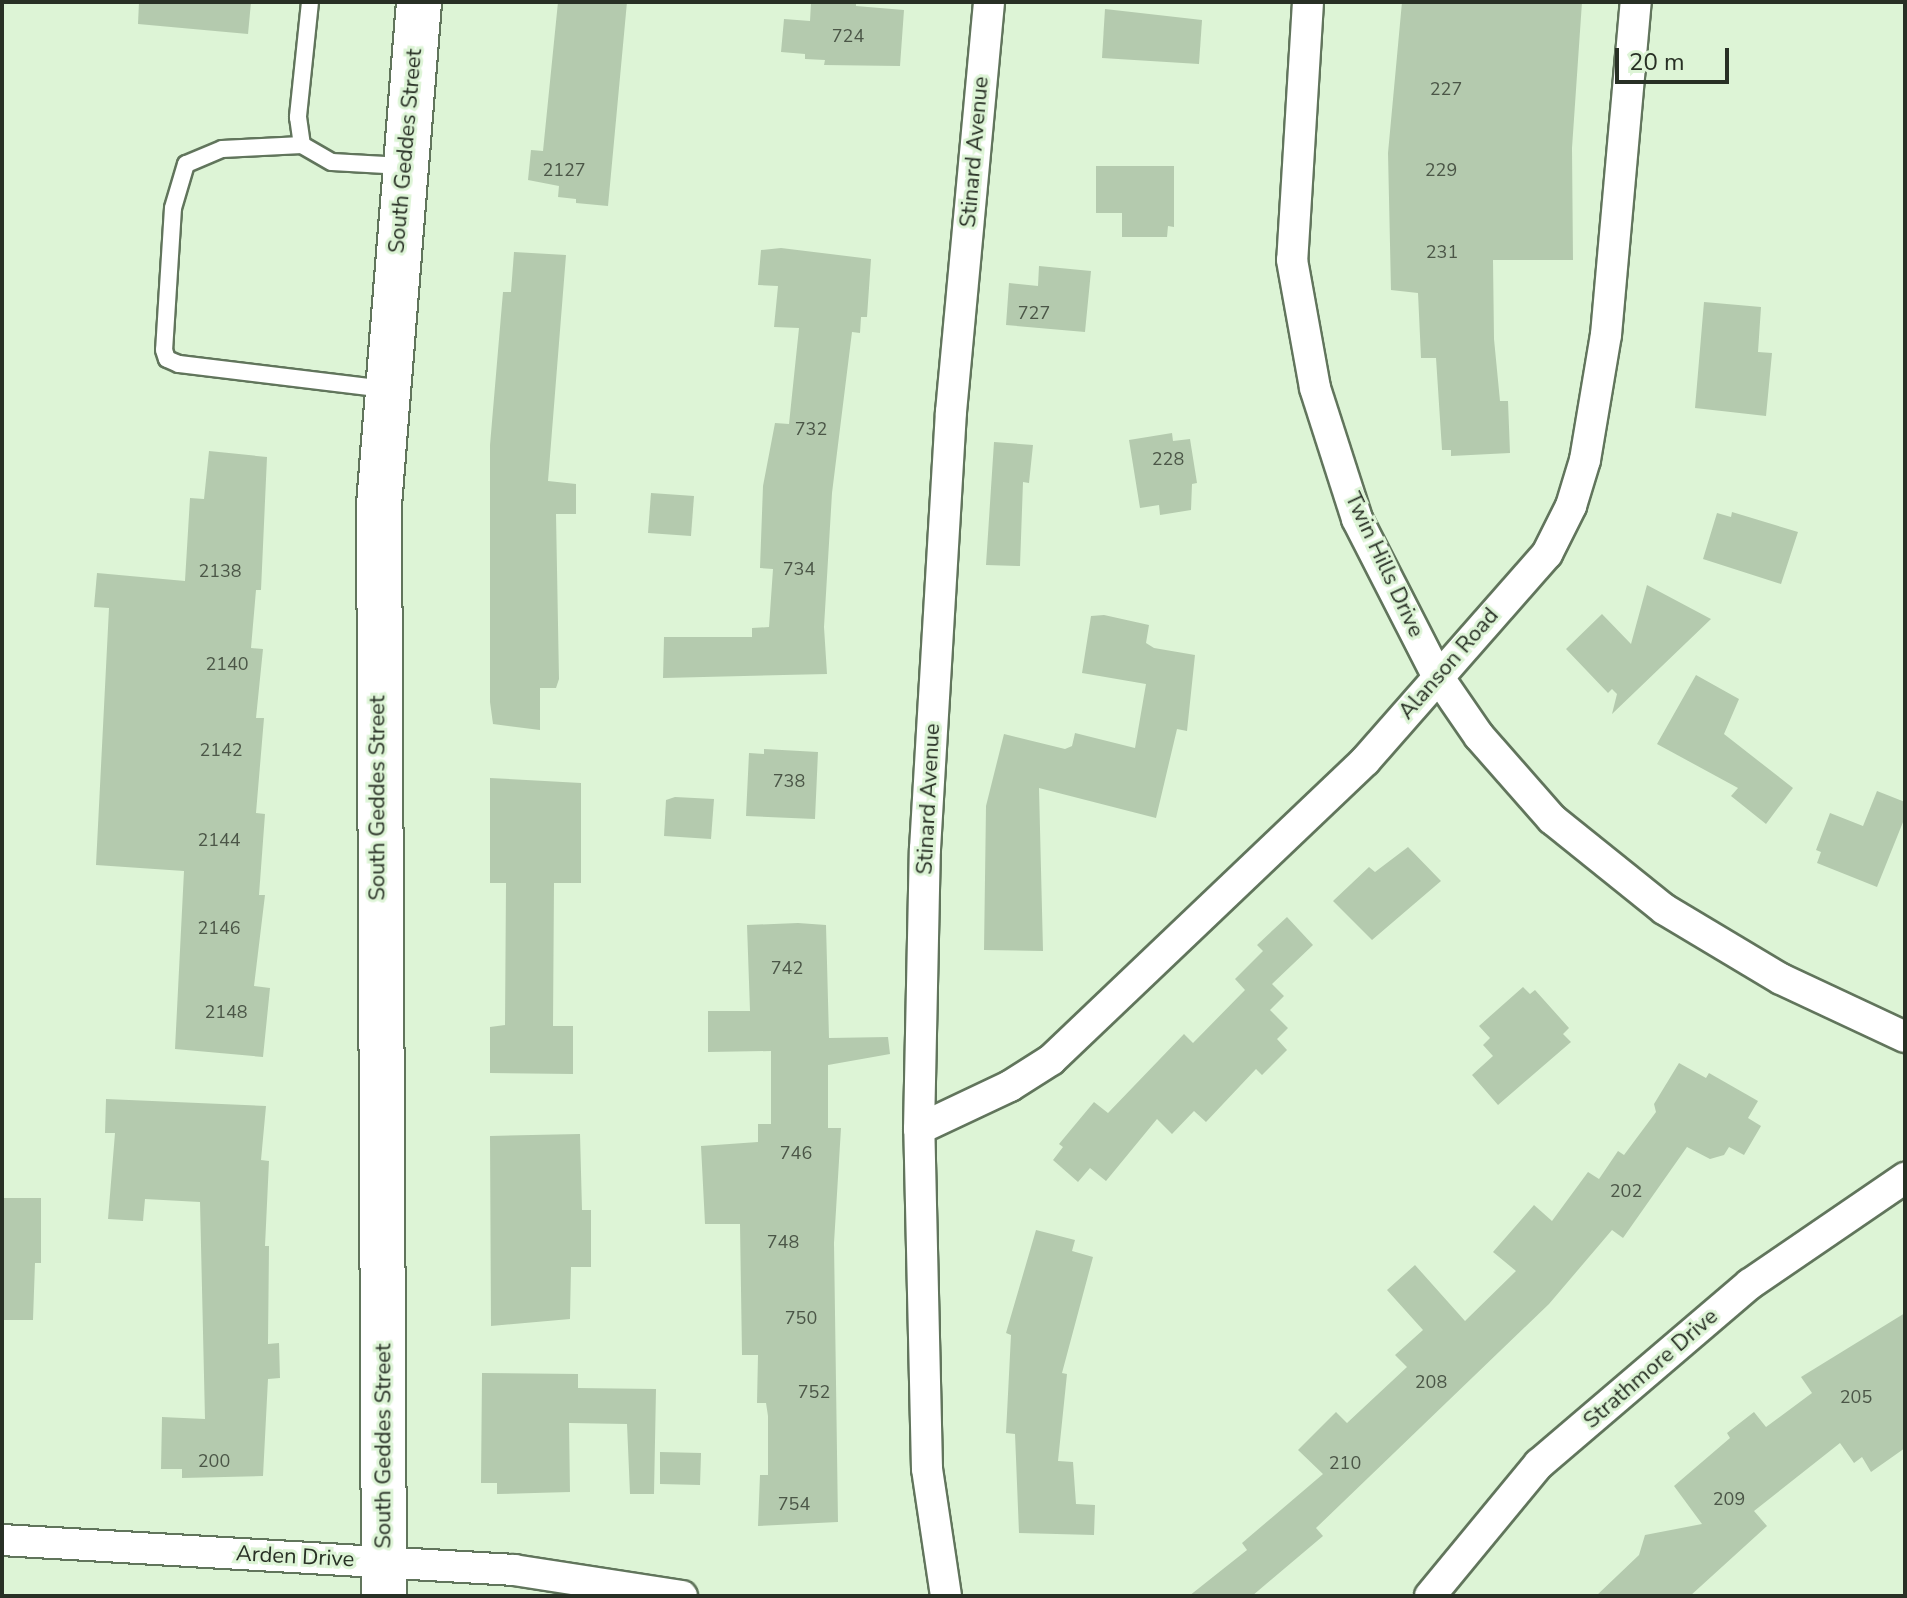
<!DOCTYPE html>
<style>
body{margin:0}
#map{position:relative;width:1907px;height:1598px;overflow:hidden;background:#ddf4d6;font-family:"Nunito Sans",sans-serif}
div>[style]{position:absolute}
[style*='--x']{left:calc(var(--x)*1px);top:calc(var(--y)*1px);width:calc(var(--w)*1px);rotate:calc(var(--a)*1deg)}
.building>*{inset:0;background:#b4caae}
.roads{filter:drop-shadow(2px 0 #61755c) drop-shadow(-2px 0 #61755c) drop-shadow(0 2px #61755c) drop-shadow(0 -2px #61755c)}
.lane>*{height:16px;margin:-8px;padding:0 8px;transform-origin:8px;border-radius:8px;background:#fff}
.street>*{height:30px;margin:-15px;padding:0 15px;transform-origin:15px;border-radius:15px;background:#fff}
.secondary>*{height:44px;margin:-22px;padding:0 22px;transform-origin:22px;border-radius:22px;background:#fff}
span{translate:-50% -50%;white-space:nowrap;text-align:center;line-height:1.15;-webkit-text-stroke:6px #ddf4d6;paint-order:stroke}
.number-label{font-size:18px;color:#4b5647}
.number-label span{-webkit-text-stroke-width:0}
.street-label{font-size:22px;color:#283025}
.frame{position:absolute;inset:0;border:4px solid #283025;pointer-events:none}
.scale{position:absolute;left:1615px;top:48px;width:114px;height:36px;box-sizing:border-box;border:4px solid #283025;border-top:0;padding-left:10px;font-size:24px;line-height:28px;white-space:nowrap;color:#283025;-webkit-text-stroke:6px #ddf4d6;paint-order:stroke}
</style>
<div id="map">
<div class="building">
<div style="clip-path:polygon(139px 2px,251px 2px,248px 34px,138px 24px)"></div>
<div style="clip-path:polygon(558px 2px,627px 2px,608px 206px,576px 203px,576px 199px,558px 197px,559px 186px,528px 180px,531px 150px,543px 151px)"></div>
<div style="clip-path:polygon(856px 2px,856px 6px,904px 10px,900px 66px,824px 65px,825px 60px,805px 59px,805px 54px,781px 52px,784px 19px,810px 21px,811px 3px)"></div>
<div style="clip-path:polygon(1402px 2px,1582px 2px,1572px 148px,1573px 260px,1493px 260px,1494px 339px,1500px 401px,1508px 401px,1510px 453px,1451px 456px,1451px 450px,1442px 450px,1436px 358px,1421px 358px,1418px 293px,1391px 290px,1388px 153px)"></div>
<div style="clip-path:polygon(1105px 9px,1202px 20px,1199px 64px,1102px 58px)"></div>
<div style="clip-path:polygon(1096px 166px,1174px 166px,1174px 227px,1168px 226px,1167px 237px,1122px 237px,1122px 213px,1096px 213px)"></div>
<div style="clip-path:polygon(781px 248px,871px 259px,867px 317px,861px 317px,860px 333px,852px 332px,832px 493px,824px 627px,827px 674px,663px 678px,664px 637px,752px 637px,752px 628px,769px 627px,773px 569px,760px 568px,763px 486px,775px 423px,789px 424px,799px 328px,774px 327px,778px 286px,758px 285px,761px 250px)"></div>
<div style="clip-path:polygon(514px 252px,566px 255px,548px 481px,576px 484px,576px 514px,556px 514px,559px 679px,556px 688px,540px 688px,540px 730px,493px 724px,490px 702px,490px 445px,503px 292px,511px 292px)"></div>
<div style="clip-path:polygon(1039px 266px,1091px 271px,1085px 332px,1006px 325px,1009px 283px,1038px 286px)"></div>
<div style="clip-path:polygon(1704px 302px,1761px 307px,1758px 352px,1772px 353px,1766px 416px,1695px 408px)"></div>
<div style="clip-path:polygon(1172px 433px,1173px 441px,1190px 439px,1197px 483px,1192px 484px,1191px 510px,1160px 515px,1159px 505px,1140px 508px,1129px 440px)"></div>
<div style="clip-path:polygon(994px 442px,1033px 445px,1029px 483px,1023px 482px,1020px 566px,986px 565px)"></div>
<div style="clip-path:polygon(209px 451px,267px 457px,261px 590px,256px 590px,251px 648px,263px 649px,256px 718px,264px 718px,256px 813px,265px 814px,259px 895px,265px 895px,254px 986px,270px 988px,263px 1057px,175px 1049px,184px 871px,96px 865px,109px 608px,94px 607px,97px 573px,185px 581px,190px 498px,204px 499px)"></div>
<div style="clip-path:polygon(651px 493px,694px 496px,691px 536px,648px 533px)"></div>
<div style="clip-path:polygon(1732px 512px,1798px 532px,1781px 584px,1703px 559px,1717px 513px,1731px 517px)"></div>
<div style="clip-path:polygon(1647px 585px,1711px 619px,1612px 714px,1617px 694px,1612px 689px,1608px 693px,1566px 649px,1602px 614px,1631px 644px)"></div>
<div style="clip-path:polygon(1104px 615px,1149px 625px,1146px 643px,1154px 648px,1195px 655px,1187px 731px,1177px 729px,1156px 818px,1039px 788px,1043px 951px,984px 950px,986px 806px,1004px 734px,1065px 749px,1072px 746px,1075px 733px,1135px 748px,1146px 684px,1082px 673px,1091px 616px)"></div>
<div style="clip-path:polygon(1696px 675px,1739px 699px,1724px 734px,1793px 788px,1766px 824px,1731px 796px,1738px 788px,1657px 744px)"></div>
<div style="clip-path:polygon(764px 749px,818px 752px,815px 819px,746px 816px,749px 753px,764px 754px)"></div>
<div style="clip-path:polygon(490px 778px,581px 783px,581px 883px,554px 883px,553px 1026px,573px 1026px,573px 1074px,490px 1073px,490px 1027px,505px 1025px,506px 883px,490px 883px)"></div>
<div style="clip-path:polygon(1877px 791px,1905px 802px,1905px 817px,1877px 887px,1817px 863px,1821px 852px,1816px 850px,1830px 813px,1863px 826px)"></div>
<div style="clip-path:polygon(675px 797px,714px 799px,711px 839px,664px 836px,666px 800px)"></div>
<div style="clip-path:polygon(1408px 847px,1441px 881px,1372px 940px,1333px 901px,1369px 867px,1375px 872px)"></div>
<div style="clip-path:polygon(1287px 917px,1313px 945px,1272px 984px,1284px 996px,1270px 1010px,1288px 1028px,1277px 1039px,1287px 1050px,1262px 1075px,1256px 1069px,1206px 1122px,1194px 1111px,1172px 1134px,1157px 1119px,1106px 1181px,1090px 1168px,1078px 1182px,1053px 1160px,1063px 1147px,1059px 1144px,1094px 1102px,1108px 1113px,1184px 1034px,1193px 1043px,1245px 990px,1235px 979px,1263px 951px,1257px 945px)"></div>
<div style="clip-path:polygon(798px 923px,826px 925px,829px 1038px,888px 1037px,890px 1054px,828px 1065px,828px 1128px,841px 1128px,834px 1243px,838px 1522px,758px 1526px,760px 1475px,768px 1475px,768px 1416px,766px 1403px,757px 1403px,758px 1355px,742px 1355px,740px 1224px,705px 1224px,701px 1146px,758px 1142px,758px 1124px,771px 1124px,771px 1051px,708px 1052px,708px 1011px,750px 1011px,747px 925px)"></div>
<div style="clip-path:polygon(1523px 987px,1530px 994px,1535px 990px,1569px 1028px,1563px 1034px,1571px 1042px,1498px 1105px,1472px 1075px,1493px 1056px,1483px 1045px,1490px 1038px,1479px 1026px)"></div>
<div style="clip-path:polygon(1679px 1063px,1706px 1078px,1709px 1073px,1758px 1101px,1748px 1118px,1761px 1126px,1744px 1155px,1729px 1147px,1724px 1155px,1710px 1159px,1687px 1147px,1623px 1238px,1612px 1230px,1549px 1304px,1316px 1528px,1323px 1536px,1252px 1596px,1189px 1596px,1247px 1550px,1242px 1543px,1323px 1474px,1298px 1450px,1336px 1412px,1347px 1423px,1407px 1367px,1395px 1355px,1423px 1330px,1387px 1290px,1415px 1265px,1465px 1321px,1516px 1271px,1493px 1252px,1534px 1205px,1552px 1221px,1588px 1172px,1599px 1179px,1618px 1151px,1624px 1155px,1656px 1112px,1654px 1104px)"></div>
<div style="clip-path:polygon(106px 1099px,266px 1106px,261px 1160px,269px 1161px,265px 1246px,269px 1246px,268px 1344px,279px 1343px,280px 1378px,268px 1379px,263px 1476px,182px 1478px,182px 1469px,161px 1469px,162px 1417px,205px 1419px,200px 1202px,145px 1199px,143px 1221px,108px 1219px,115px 1133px,105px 1133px)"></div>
<div style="clip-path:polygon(580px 1134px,582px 1210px,591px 1210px,591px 1267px,571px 1267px,570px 1319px,491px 1326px,490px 1136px)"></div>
<div style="clip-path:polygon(2px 1198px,41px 1198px,41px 1263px,35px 1263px,33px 1320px,2px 1320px)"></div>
<div style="clip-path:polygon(1036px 1230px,1075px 1240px,1072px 1251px,1093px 1257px,1062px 1373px,1067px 1374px,1058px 1461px,1073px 1462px,1076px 1504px,1095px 1505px,1094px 1535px,1019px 1533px,1015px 1434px,1006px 1433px,1011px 1335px,1006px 1333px)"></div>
<div style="clip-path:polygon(1905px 1313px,1905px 1448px,1871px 1472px,1862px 1457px,1854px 1463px,1840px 1443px,1754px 1511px,1767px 1526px,1690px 1596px,1596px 1596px,1639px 1555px,1645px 1535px,1702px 1524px,1674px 1486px,1730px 1438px,1727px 1433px,1754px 1412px,1766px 1427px,1812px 1393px,1801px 1377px)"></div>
<div style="clip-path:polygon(482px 1373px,578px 1374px,578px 1388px,656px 1389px,654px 1494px,630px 1494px,627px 1424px,569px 1423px,570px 1492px,497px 1494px,497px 1483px,481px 1483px)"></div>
<div style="clip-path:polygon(660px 1452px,701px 1453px,700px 1485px,660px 1484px)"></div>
</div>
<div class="roads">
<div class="lane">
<div style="--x:310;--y:2;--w:116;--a:96"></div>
<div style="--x:298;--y:117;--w:28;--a:82"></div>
<div style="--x:302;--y:145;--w:34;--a:30"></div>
<div style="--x:332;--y:162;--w:71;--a:3.2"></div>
<div style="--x:302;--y:145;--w:80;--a:177.1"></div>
<div style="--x:222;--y:149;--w:39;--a:157"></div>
<div style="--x:186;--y:164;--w:46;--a:106.5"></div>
<div style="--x:173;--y:208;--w:142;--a:93.6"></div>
<div style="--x:164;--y:350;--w:9;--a:72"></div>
<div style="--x:167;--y:359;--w:13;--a:23"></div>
<div style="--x:179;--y:364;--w:208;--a:6.9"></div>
</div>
<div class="street">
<div style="--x:1308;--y:2;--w:258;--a:93.5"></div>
<div style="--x:1292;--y:260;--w:130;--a:79.8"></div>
<div style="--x:1315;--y:388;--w:138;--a:72.2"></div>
<div style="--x:1357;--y:519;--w:175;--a:62.9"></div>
<div style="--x:1437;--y:675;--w:74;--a:55.5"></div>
<div style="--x:1479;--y:736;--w:111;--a:48.7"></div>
<div style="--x:1552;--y:819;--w:144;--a:38.8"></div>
<div style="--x:1664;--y:909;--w:136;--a:30.9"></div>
<div style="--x:1781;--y:979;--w:137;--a:25.1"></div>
<div style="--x:919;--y:1129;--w:101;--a:-25.3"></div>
<div style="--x:1010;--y:1086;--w:49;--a:-32.4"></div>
<div style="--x:1051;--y:1060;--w:434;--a:-43.6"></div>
<div style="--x:1365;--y:761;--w:276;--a:-48.7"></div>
<div style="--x:1547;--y:554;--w:54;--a:-63.4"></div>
<div style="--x:1571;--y:506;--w:48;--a:-73.1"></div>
<div style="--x:1585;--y:460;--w:127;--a:-80.5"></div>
<div style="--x:1606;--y:335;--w:334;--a:-84.9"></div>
<div style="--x:2;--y:1540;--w:513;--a:3.35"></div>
<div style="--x:514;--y:1570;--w:170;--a:8.8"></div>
<div style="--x:946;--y:1596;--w:128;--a:-98.5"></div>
<div style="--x:927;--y:1469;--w:340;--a:-91.3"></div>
<div style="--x:919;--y:1129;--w:280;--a:-88.8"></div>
<div style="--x:925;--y:849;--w:438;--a:-86.6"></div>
<div style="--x:951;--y:412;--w:412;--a:-84.7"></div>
<div style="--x:1430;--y:1596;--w:171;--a:-50.5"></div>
<div style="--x:1539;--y:1464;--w:277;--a:-40.5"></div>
<div style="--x:1750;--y:1284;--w:188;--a:-34.4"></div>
</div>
<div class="secondary">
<div style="--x:384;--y:1596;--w:1091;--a:-90.26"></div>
<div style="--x:379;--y:505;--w:505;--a:-85.45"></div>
</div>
</div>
<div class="number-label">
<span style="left:848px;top:36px">724</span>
<span style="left:1446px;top:89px">227</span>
<span style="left:564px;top:170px">2127</span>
<span style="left:1441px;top:170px">229</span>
<span style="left:1442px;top:252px">231</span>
<span style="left:1034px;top:313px">727</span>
<span style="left:811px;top:429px">732</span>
<span style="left:1168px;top:459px">228</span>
<span style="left:799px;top:569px">734</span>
<span style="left:220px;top:571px">2138</span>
<span style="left:227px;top:664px">2140</span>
<span style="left:221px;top:750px">2142</span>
<span style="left:789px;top:781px">738</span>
<span style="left:219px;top:840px">2144</span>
<span style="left:219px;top:928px">2146</span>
<span style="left:787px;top:968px">742</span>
<span style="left:226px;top:1012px">2148</span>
<span style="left:796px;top:1153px">746</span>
<span style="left:1626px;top:1191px">202</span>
<span style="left:783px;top:1242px">748</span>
<span style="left:801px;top:1318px">750</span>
<span style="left:1431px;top:1382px">208</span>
<span style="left:814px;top:1392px">752</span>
<span style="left:1856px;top:1397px">205</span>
<span style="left:214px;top:1461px">200</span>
<span style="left:1345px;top:1463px">210</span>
<span style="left:1729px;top:1499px">209</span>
<span style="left:794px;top:1504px">754</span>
</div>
<div class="street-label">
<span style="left:406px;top:151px;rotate:-85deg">South Geddes Street</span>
<span style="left:975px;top:152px;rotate:-85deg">Stinard Avenue</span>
<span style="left:1384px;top:565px;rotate:65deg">Twin Hills Drive</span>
<span style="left:1449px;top:664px;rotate:-49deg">Alanson Road</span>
<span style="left:378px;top:798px;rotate:-90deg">South Geddes Street</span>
<span style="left:929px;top:799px;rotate:-87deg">Stinard Avenue</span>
<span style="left:1651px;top:1369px;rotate:-41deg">Strathmore Drive</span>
<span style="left:384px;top:1446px;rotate:-90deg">South Geddes Street</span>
<span style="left:295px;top:1557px;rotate:3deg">Arden Drive</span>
</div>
<div class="frame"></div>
<div class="scale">20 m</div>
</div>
